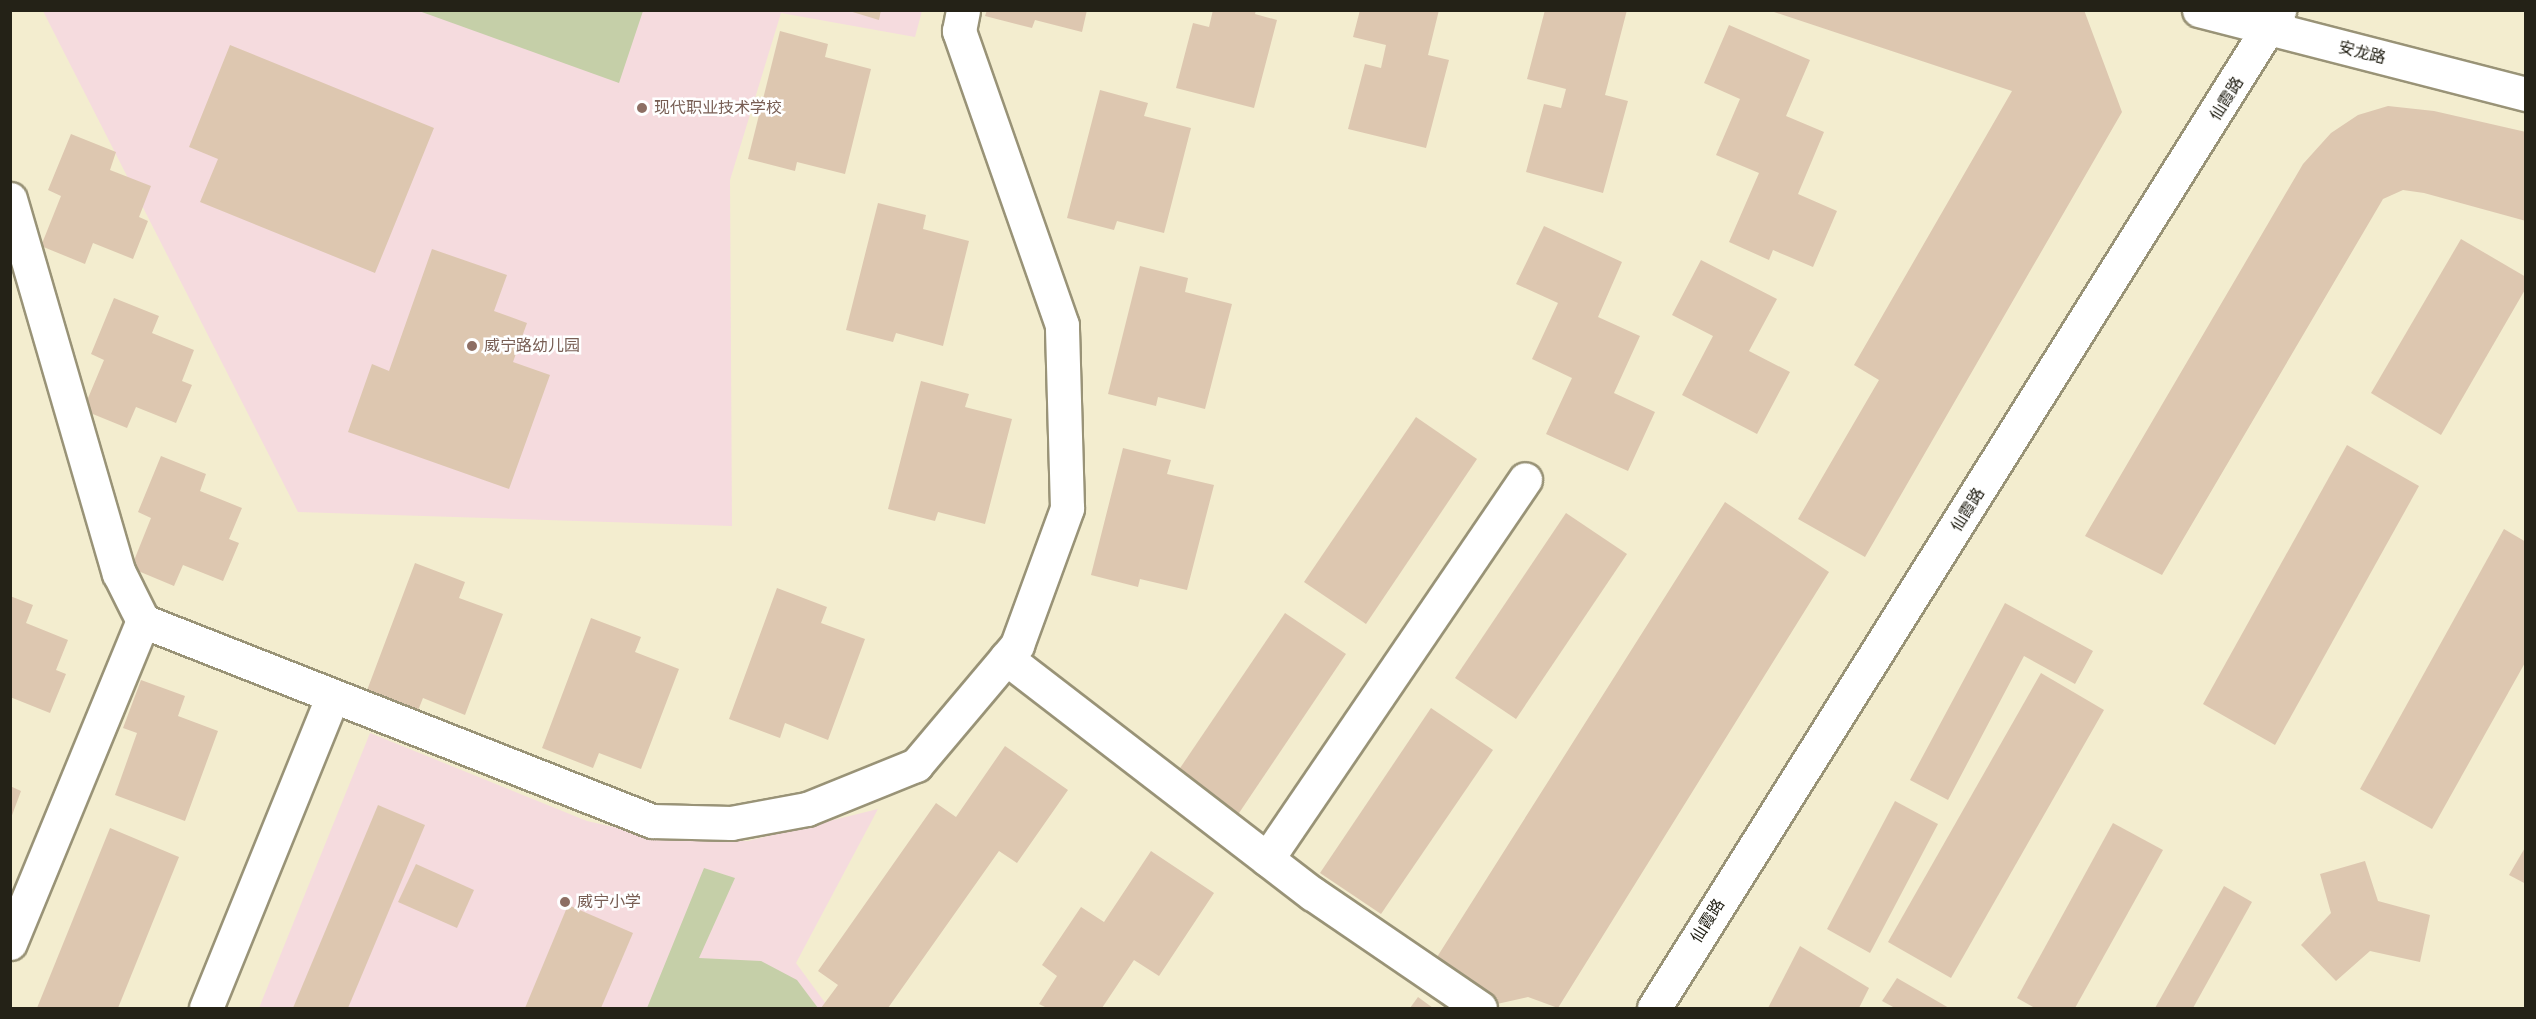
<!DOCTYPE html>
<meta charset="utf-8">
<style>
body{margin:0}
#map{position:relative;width:2536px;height:1019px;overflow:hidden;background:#f3edcf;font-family:"DM Sans","Noto Sans SC",sans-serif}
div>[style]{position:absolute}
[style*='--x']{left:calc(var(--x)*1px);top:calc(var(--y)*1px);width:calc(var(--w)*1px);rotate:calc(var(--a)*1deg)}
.education>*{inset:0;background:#f5dbde}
.green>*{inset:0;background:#c5cfa8}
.building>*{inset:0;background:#ddc7b0}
.roads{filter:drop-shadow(2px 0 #999377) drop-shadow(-2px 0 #999377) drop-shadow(0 2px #999377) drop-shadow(0 -2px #999377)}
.minor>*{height:33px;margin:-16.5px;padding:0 16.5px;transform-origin:16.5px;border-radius:16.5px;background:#fff}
.tertiary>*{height:33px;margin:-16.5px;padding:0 16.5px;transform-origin:16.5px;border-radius:16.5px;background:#fff}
.secondary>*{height:33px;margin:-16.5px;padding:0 16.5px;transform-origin:16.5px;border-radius:16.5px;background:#fff}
.dots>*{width:16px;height:16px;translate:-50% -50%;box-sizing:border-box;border:3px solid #fff;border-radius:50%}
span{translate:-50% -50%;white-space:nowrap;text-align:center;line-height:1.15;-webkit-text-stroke:5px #fff;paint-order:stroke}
.street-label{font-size:16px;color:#242217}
.education-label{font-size:16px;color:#785e54}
.left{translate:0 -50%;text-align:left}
.frame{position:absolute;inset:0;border:12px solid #242217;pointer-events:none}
</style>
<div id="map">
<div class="education">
<div style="clip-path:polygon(43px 11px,922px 11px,915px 37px,781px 13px,730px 180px,732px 526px,298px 512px)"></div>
<div style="clip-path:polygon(370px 733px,587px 821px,662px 838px,748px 841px,878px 809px,796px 963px,829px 1008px,259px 1008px)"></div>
</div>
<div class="green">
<div style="clip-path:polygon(419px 11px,643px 11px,619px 83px)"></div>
<div style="clip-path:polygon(704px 868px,735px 878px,699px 958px,761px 961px,797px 980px,818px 1008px,647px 1008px)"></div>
</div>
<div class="building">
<div style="clip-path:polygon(846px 10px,881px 10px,879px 20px)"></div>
<div style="clip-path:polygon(987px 10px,1087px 10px,1082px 32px,1035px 20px,1032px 28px,985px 16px)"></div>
<div style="clip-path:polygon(1213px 10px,1256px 10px,1255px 14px,1277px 20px,1254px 108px,1176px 88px,1193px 23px,1209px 27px)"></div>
<div style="clip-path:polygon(1360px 10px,1439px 10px,1428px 55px,1449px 60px,1426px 148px,1348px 129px,1365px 64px,1381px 68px,1386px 45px,1353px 37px)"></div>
<div style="clip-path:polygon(1545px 10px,1627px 10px,1605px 95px,1628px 101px,1603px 193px,1526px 172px,1544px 104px,1561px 108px,1566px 89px,1527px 79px)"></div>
<div style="clip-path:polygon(1768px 10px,2084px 10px,2122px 112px,1865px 557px,1798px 519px,1879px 380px,1854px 365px,2012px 91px)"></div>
<div style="clip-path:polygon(1729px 25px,1810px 60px,1786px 116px,1824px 132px,1798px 194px,1837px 211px,1813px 267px,1773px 250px,1769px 260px,1729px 242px,1759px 173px,1716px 155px,1740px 99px,1704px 83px)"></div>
<div style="clip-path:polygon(780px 31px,828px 44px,825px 57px,871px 69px,845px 174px,797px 162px,795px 171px,748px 159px)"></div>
<div style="clip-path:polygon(230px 45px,434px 128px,375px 273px,200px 202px,218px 159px,189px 147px)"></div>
<div style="clip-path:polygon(1100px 90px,1148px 103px,1144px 116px,1191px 128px,1164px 233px,1117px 221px,1114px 230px,1067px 218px)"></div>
<div style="clip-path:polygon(2388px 106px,2434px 111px,2526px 132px,2526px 221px,2424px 193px,2403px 190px,2383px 199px,2162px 575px,2085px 536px,2303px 164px,2331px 133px,2358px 115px)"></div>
<div style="clip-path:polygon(71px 134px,116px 152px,110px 170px,151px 186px,139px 217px,148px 221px,133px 259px,93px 243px,85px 264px,41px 246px,61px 196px,48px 190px)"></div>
<div style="clip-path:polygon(878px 203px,926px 215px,923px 229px,969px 241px,943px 346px,896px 333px,893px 342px,846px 330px)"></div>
<div style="clip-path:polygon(1544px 226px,1622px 262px,1598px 317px,1640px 336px,1614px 393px,1655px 412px,1628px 471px,1546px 434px,1572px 378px,1532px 359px,1558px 303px,1516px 284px)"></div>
<div style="clip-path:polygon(2461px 239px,2526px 277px,2526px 288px,2441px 435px,2371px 393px)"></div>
<div style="clip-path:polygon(432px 249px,507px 275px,494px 311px,527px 323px,513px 362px,550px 375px,509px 489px,348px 432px,372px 364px,389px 371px)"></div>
<div style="clip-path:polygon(1701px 260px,1777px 299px,1749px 351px,1790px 372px,1757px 434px,1682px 395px,1713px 336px,1672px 315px)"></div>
<div style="clip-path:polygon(1140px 266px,1188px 278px,1185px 292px,1232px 304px,1205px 409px,1158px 397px,1156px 406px,1108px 394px)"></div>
<div style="clip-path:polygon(114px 298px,159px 316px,152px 333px,194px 350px,182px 381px,192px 385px,176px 423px,136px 407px,127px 428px,83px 410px,104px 360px,91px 354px)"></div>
<div style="clip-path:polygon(921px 381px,969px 394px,965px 407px,1012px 419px,985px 524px,938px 512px,935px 521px,888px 509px)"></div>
<div style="clip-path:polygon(1416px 417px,1477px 459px,1366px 624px,1304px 582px)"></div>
<div style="clip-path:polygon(2347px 445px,2419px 486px,2275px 745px,2203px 704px)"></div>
<div style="clip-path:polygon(1123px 448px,1171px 460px,1167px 474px,1214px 485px,1187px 590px,1140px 579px,1138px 587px,1091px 575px)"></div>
<div style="clip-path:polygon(161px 456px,206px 474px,200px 491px,242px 508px,229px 539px,239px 543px,223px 581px,183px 565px,174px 586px,131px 568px,151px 518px,138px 512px)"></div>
<div style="clip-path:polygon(1725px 502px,1829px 572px,1558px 1008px,1528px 997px,1488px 1006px,1432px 965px)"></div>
<div style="clip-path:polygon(1566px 513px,1627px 554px,1516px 719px,1455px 678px)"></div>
<div style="clip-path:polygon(2504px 529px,2526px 542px,2526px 661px,2432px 829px,2360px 789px)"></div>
<div style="clip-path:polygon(415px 563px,465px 582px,459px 598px,503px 614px,465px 715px,423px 698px,417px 713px,366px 693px)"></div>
<div style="clip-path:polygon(777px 588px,827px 607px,821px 623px,865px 639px,828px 740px,785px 723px,780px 738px,729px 719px)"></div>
<div style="clip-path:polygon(10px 596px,33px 605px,26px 623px,68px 640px,56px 670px,66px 674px,50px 713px,10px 697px)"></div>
<div style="clip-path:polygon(2005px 603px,2093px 651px,2075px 684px,2024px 656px,1948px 800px,1910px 780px)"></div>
<div style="clip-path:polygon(1285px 613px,1346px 654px,1235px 819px,1174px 777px)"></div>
<div style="clip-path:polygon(591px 618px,641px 637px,635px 652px,679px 669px,641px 769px,599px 753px,593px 768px,542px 748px)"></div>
<div style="clip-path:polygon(2041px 673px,2104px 710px,1951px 978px,1888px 942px)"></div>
<div style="clip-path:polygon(141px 680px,185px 696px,178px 716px,218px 731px,185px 821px,115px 795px,137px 733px,123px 728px)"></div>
<div style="clip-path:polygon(1431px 708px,1493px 750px,1381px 914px,1320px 873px)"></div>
<div style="clip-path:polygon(1005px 746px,1068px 790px,1017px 863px,999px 851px,888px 1008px,821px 1008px,838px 985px,818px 971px,936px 803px,956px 817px)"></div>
<div style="clip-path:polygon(10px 786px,21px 791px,11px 818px,10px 818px)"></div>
<div style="clip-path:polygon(1895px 801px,1938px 824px,1870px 953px,1827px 929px)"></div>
<div style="clip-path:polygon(378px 805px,425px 825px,348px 1008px,293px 1008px)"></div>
<div style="clip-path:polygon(2113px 823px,2163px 850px,2075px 1008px,2035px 1008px,2017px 998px)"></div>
<div style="clip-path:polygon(110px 828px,179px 857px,118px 1008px,37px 1008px)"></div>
<div style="clip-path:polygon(2526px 846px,2526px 884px,2509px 875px)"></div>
<div style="clip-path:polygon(1151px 851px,1214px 893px,1159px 976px,1134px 960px,1102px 1008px,1047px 1008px,1039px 1004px,1057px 976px,1042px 965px,1081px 907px,1104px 922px)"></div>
<div style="clip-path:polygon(2365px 861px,2378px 901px,2430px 915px,2420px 962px,2370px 951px,2336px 981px,2301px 945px,2331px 913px,2320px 874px)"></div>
<div style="clip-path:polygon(416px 864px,474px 890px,457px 928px,398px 902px)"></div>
<div style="clip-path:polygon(2224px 886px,2252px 902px,2193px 1008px,2155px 1008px)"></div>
<div style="clip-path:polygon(568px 905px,633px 933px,601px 1008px,525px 1008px)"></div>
<div style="clip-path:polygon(1800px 946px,1869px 988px,1859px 1008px,1768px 1008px)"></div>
<div style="clip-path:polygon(1897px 978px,1949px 1008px,1895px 1008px,1882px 1001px)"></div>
<div style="clip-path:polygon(1418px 997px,1433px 1008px,1410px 1008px)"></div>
</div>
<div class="roads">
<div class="minor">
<div style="--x:10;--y:199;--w:390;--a:73.8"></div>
<div style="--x:119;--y:573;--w:54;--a:63.4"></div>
<div style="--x:143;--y:621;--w:547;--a:21.45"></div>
<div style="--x:652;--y:821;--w:79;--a:1.5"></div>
<div style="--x:731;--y:823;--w:77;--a:-10.4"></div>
<div style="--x:807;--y:809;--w:118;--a:-22"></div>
<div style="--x:916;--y:765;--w:157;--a:-49.9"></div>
<div style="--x:1017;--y:645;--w:146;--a:-69.9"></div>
<div style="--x:1067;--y:508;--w:183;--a:-91.6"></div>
<div style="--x:1062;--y:325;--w:312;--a:-109.3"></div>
<div style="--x:959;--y:31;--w:21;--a:-79"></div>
<div style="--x:1006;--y:658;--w:387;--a:37.6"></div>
<div style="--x:1313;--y:894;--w:202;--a:34.3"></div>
<div style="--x:1267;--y:859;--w:459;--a:-55.8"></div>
<div style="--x:10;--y:943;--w:348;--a:-67.6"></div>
<div style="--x:206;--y:1008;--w:336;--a:-67.9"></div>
</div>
<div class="tertiary">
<div style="--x:2199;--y:10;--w:338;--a:14.4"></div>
</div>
<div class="secondary">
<div style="--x:1654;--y:1008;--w:1178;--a:-57.94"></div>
</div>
</div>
<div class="dots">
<div style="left:642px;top:108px;background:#8d6e63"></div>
<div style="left:472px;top:346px;background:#8d6e63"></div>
<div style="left:565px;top:902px;background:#8d6e63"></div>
</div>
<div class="street-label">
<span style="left:2362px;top:53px;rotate:14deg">安龙路</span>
<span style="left:2227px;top:99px;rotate:-58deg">仙霞路</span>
<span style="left:1968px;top:510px;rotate:-58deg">仙霞路</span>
<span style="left:1708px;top:921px;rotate:-58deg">仙霞路</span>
</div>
<div class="education-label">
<span class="left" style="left:654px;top:108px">现代职业技术学校</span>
<span class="left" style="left:484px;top:346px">威宁路幼儿园</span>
<span class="left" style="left:577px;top:902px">威宁小学</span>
</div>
<div class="frame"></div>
</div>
